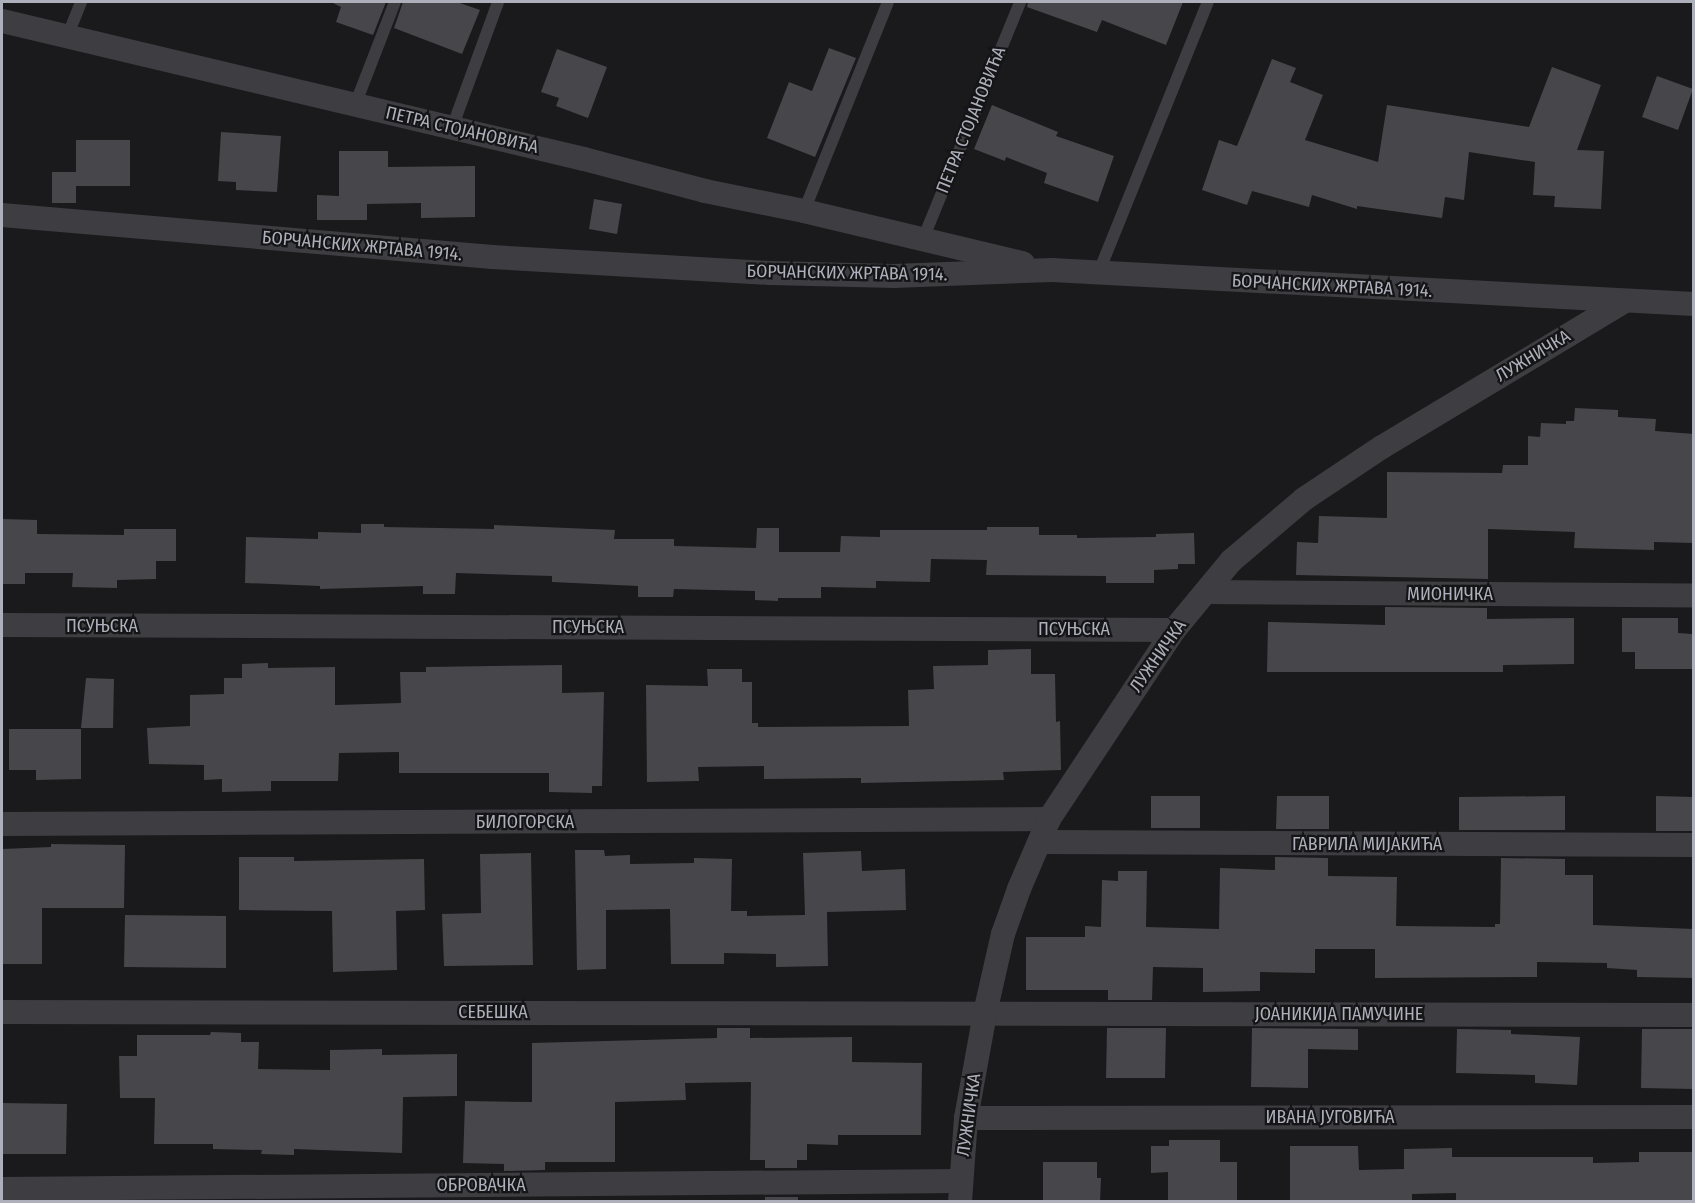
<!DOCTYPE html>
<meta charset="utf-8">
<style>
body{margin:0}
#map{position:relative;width:1695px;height:1203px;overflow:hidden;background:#1a191b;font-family:"Fira Sans Condensed",sans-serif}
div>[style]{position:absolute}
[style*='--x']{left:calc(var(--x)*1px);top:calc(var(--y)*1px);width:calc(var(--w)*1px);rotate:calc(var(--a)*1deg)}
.building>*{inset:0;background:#47474b}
.service>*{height:12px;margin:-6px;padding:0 6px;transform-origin:6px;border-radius:6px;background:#3d3d42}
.minor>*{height:24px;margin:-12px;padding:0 12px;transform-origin:12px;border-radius:12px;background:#3d3d42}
span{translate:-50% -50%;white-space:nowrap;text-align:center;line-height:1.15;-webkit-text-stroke:4.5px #151416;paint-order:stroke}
.street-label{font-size:18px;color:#adb0ba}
.frame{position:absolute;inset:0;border:3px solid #adb0ba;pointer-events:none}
</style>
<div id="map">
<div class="building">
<div style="clip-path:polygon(331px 2px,386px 2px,373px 35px,336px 22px,341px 7px)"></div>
<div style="clip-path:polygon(403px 2px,457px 2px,480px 10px,462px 54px,394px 28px)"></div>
<div style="clip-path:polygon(1028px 2px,1183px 2px,1166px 45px,1102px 20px,1097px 32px,1027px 7px)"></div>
<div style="clip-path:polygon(829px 48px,856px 58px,815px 157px,767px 138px,789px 82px,812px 91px)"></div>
<div style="clip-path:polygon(557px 49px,607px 67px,588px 118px,556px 106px,559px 98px,541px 92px)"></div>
<div style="clip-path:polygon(1272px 59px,1296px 68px,1290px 82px,1323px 95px,1305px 140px,1378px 162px,1387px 105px,1529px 127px,1552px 67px,1601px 85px,1577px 150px,1604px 151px,1601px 209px,1554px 207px,1555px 196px,1533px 195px,1535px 162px,1469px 152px,1464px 200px,1445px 197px,1442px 218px,1357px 206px,1357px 209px,1312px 195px,1309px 207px,1252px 191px,1247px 205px,1202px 190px,1219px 140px,1237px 146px)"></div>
<div style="clip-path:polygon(1657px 76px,1693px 89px,1678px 130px,1642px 117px)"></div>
<div style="clip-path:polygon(992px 105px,1058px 132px,1056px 136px,1114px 156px,1098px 202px,1044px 183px,1047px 173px,1006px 157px,1005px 161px,974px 149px)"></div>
<div style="clip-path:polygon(221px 132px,281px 136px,277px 192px,236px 190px,236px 182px,218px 181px)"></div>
<div style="clip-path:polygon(76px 140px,130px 140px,130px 186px,76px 186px)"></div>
<div style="clip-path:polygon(339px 151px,388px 151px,388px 167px,475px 166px,475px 217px,421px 218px,421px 203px,367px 204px,367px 220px,317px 220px,317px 195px,339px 196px)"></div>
<div style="clip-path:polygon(52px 172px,76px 172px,76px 203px,52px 203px)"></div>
<div style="clip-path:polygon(594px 199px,622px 204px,617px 234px,589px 229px)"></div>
<div style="clip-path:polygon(1575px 408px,1618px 410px,1618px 417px,1656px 419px,1655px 431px,1694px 434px,1694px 543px,1654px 542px,1654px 550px,1574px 548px,1575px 532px,1488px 529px,1488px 579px,1296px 575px,1297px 542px,1318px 543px,1319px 516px,1387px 518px,1387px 472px,1502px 473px,1503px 465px,1528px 465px,1528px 436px,1540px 437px,1541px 423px,1566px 424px,1566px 421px,1574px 421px)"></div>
<div style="clip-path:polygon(2px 519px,37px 520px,37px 534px,124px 535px,124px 529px,176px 529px,176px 561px,156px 561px,156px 579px,117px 580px,117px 588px,72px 587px,73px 573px,25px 573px,25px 584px,2px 584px)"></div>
<div style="clip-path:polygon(361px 524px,384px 524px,384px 527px,494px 529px,494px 525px,615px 530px,614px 539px,674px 539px,674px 546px,756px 548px,757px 528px,779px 528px,779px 552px,840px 552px,841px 536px,880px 537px,880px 530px,987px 530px,987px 527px,1039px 527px,1039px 535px,1077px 535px,1077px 538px,1156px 537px,1156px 534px,1194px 533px,1195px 564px,1178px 564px,1178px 569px,1154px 570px,1154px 583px,1106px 583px,1106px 576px,986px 575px,987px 560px,931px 559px,930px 582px,876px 581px,876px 588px,821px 587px,821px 598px,778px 598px,778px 601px,755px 600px,755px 591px,674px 589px,673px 597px,638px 597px,638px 586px,552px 582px,552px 576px,456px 573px,455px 594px,423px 594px,423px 586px,320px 589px,320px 586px,245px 583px,246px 537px,318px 539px,318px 532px,361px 533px)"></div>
<div style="clip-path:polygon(1385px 607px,1487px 608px,1487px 619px,1574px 618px,1574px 664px,1503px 665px,1503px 672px,1267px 672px,1268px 622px,1385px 625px)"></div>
<div style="clip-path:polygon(1622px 618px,1678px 618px,1678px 633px,1692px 634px,1693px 669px,1635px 669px,1635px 652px,1622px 652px)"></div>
<div style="clip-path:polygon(1031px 649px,1031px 674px,1055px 674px,1056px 722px,1060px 721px,1061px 770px,1003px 772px,1004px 780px,861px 783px,861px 778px,764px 779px,764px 766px,698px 767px,699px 781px,647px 782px,646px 685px,708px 686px,707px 669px,742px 669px,742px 682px,752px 682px,752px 723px,758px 723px,758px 727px,909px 726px,908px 690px,934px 689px,933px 666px,988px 665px,988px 650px)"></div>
<div style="clip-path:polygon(268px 663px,268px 668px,335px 667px,335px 705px,401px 703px,400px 672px,426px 672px,426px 667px,562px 665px,562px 693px,604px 692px,602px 786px,592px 786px,592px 793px,549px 792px,549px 773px,399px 773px,399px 752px,339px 753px,338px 781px,271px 781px,271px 791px,222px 792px,222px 779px,204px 780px,204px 765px,149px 764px,147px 728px,190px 726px,190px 695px,224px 694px,224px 678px,242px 678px,242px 664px)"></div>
<div style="clip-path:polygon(86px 678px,114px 679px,113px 728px,81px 728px)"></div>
<div style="clip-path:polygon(9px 729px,81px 729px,81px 779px,36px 780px,36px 770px,9px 770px)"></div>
<div style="clip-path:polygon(1151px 796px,1200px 796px,1200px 828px,1151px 828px)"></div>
<div style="clip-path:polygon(1277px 796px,1329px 796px,1329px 829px,1276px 829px)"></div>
<div style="clip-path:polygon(1565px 796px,1565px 830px,1459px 830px,1459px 797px)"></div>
<div style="clip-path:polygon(1656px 796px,1694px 797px,1694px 831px,1656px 831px)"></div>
<div style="clip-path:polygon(51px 844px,125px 845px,124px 908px,42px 908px,42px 964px,2px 964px,2px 849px,51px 847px)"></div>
<div style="clip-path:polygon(575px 850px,604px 850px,605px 856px,630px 855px,630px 864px,694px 863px,694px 858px,732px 859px,731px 911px,747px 911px,747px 916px,805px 915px,803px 853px,861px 851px,862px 871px,905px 869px,906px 910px,827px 912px,828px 966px,776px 967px,776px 954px,724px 953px,724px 964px,671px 964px,670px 909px,606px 910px,606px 969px,577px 970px)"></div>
<div style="clip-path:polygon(531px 853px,533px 965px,444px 966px,442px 914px,481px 913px,480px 854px)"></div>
<div style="clip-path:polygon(239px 857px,294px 857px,294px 861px,424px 859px,425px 910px,396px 911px,397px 970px,333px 972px,332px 911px,239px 910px)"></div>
<div style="clip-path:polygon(1275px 857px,1328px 858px,1328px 876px,1397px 877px,1396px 926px,1495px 927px,1495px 924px,1500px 924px,1501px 858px,1565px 859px,1565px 875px,1593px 875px,1593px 925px,1694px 929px,1694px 978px,1637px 977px,1637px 970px,1607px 968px,1607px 963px,1537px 962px,1537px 977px,1375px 978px,1375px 949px,1315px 949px,1315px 973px,1260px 972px,1260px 991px,1203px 992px,1203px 968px,1153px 967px,1152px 1000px,1108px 1000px,1108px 990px,1026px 990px,1026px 937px,1085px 937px,1085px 926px,1101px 927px,1102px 880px,1118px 881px,1118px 871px,1147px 871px,1146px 927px,1219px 929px,1220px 868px,1275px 870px)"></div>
<div style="clip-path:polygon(125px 915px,226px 916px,226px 968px,124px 967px)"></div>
<div style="clip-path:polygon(717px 1028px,750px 1028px,750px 1038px,852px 1037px,852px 1062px,922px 1063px,921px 1135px,838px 1135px,838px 1145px,807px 1144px,807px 1160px,797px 1160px,797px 1168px,765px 1168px,765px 1160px,750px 1160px,751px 1082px,685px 1083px,686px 1100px,615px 1102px,615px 1162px,545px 1162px,545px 1170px,504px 1171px,504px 1164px,463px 1163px,465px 1101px,532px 1102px,532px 1043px,717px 1038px)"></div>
<div style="clip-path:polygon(1107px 1028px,1166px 1028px,1165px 1078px,1106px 1078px)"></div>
<div style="clip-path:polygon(1252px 1028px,1358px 1029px,1358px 1050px,1308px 1049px,1308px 1088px,1251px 1087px)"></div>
<div style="clip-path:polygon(1457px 1029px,1511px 1030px,1511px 1034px,1580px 1037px,1577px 1085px,1535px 1083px,1535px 1075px,1456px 1073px)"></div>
<div style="clip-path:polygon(1642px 1029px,1694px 1029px,1694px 1089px,1641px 1088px)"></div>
<div style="clip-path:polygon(211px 1032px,241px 1033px,241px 1042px,259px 1042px,258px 1069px,330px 1070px,330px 1050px,382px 1049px,382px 1055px,457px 1054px,457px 1096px,403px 1097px,402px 1153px,294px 1149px,294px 1155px,261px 1154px,262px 1150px,213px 1149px,213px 1144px,154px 1144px,155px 1098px,120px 1098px,119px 1056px,137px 1056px,137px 1035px,210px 1035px)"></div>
<div style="clip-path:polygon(2px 1103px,67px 1104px,66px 1154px,2px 1154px)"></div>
<div style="clip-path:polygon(1169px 1140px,1220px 1140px,1220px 1162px,1237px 1162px,1237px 1202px,1168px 1202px,1168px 1172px,1151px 1173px,1151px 1146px,1169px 1146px)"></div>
<div style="clip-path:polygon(1290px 1146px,1358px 1146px,1359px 1170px,1404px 1169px,1404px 1149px,1452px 1148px,1452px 1157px,1593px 1157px,1593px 1163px,1639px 1162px,1639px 1152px,1694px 1152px,1694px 1202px,1456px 1202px,1456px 1193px,1412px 1194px,1412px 1202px,1290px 1202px)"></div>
<div style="clip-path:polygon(1043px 1162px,1097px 1162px,1097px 1178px,1101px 1178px,1100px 1202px,1043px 1202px)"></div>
<div style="clip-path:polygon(765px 1197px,798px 1197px,798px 1202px,765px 1202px)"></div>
</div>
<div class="service">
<div style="--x:67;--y:37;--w:38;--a:-68"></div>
<div style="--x:355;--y:105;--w:110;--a:-68.8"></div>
<div style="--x:452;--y:128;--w:134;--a:-69.9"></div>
<div style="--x:804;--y:211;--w:225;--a:-68.1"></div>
<div style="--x:923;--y:239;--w:256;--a:-67.7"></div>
<div style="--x:1098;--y:274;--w:293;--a:-68"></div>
</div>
<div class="minor">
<div style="--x:2;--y:21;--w:598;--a:13.34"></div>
<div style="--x:584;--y:159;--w:125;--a:14.8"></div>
<div style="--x:705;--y:191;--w:101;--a:11.4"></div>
<div style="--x:804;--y:211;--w:225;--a:13.4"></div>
<div style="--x:2;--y:215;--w:492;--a:4.9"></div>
<div style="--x:492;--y:257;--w:278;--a:3.3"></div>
<div style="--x:770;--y:273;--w:124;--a:1.4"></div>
<div style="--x:894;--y:276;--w:158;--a:-2.2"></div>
<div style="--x:1052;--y:270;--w:643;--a:3.03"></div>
<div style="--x:1206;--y:592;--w:488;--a:0.4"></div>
<div style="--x:2;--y:625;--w:1172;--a:0.24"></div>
<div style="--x:2;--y:824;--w:1047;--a:-0.27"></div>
<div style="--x:1040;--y:842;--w:654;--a:0.26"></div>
<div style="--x:2;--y:1012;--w:1692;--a:0.1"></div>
<div style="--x:966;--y:1118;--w:728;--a:-0.08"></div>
<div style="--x:2;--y:1189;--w:958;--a:-0.48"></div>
<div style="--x:960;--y:1202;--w:84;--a:-85.9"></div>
<div style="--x:966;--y:1118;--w:107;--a:-79.7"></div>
<div style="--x:985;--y:1013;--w:81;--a:-77.2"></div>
<div style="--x:1003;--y:934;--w:48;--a:-70.4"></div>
<div style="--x:1019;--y:889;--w:76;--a:-66.8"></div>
<div style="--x:1049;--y:819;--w:227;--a:-56.5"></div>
<div style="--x:1174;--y:630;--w:89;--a:-50.4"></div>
<div style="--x:1231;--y:561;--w:96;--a:-40.3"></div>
<div style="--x:1304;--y:499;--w:94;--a:-33.7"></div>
<div style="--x:1382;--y:447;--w:281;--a:-31"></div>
</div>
<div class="street-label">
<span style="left:971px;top:120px;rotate:-68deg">ПЕТРА СТОЈАНОВИЋА</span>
<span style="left:462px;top:130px;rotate:13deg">ПЕТРА СТОЈАНОВИЋА</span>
<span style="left:362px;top:246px;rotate:5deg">БОРЧАНСКИХ ЖРТАВА 1914.</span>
<span style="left:847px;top:273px;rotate:1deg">БОРЧАНСКИХ ЖРТАВА 1914.</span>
<span style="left:1332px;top:286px;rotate:3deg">БОРЧАНСКИХ ЖРТАВА 1914.</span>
<span style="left:1533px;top:356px;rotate:-31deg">ЛУЖНИЧКА</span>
<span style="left:1450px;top:594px">МИОНИЧКА</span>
<span style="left:102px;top:626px">ПСУЊСКА</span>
<span style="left:588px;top:627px">ПСУЊСКА</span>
<span style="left:1074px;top:629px">ПСУЊСКА</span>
<span style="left:1158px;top:656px;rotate:-55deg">ЛУЖНИЧКА</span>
<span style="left:525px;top:822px">БИЛОГОРСКА</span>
<span style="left:1367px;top:844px">ГАВРИЛА МИЈАКИЋА</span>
<span style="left:493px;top:1012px">СЕБЕШКА</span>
<span style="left:1339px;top:1014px">ЈОАНИКИЈА ПАМУЧИНЕ</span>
<span style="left:969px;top:1115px;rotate:-82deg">ЛУЖНИЧКА</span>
<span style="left:1330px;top:1117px">ИВАНА ЈУГОВИЋА</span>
<span style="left:481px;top:1185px">ОБРОВАЧКА</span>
</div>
<div class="frame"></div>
</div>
